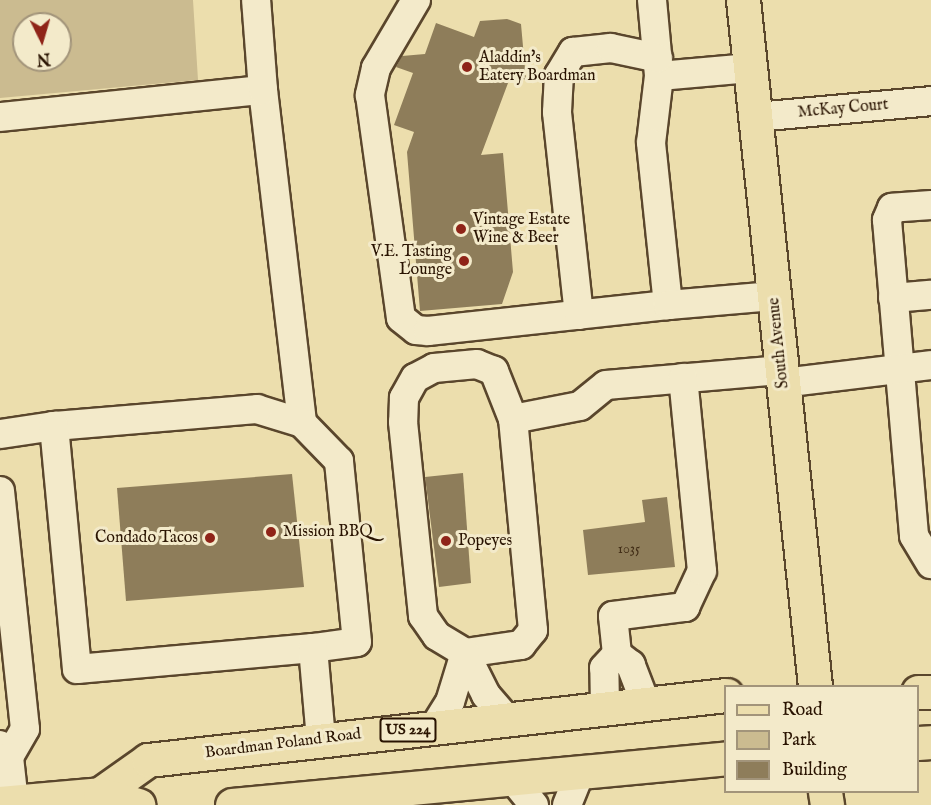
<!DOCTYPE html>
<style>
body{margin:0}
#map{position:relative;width:931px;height:805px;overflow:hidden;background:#ecdead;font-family:"IM FELL English",serif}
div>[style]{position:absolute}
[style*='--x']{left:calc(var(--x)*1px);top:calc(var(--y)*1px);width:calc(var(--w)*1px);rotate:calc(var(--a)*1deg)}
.green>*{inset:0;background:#cbbb90}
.building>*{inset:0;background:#8e7d5a}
.roads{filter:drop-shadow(2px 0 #5a462c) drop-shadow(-2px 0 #5a462c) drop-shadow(0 2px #5a462c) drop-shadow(0 -2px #5a462c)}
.minor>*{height:28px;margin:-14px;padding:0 14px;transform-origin:14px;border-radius:14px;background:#f3eaca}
.major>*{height:33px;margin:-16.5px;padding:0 16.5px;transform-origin:16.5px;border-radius:16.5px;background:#ecdead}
.dots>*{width:16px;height:16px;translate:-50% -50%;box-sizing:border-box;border:3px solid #f3eaca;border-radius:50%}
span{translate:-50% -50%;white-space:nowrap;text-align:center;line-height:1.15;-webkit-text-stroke:6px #f3eaca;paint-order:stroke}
.number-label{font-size:14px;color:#422e17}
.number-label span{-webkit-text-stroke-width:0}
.shield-label span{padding:2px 4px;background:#f3eaca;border:2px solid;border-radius:4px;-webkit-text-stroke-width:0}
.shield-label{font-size:15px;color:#291301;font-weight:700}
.poi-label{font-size:16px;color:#291301}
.left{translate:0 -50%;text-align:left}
.right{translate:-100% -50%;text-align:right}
.street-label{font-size:16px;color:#291301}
.legend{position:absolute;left:724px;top:685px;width:195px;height:108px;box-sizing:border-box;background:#f3eaca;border:2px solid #a2947a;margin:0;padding:8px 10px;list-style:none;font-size:18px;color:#291301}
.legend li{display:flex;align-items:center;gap:12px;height:30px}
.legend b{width:30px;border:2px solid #a2947a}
.north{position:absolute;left:12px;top:12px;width:60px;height:60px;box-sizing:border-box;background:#f3eaca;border:2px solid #a2947a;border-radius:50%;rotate:175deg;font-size:16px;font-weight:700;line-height:24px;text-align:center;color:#291301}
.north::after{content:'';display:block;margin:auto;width:21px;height:27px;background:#8f2418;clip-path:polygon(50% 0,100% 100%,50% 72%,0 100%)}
</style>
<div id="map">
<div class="green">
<div style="clip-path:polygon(evenodd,0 0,193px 0,198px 80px,0 98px,0 0,24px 24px,60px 24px,60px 60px,24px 60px,24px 24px)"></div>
</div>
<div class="building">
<div style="clip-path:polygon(507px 19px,521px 24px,526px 80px,511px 75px,481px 155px,503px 153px,513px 272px,502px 304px,420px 311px,407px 152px,414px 132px,394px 125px,413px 73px,396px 67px,402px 56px,425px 54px,436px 23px,474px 37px,480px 21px)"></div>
<div style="clip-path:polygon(463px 473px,471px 583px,439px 587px,425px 477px)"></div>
<div style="clip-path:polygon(292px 474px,304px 587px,126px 601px,117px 488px)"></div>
<div style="clip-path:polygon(667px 497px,675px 567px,588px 575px,583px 530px,645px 522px,642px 500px)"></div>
</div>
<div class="roads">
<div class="minor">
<div style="--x:416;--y:0;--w:79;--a:120.5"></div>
<div style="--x:376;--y:68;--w:28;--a:103"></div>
<div style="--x:370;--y:95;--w:225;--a:82.1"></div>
<div style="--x:401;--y:318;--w:19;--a:39"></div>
<div style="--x:416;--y:330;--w:12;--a:5"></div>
<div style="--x:428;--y:331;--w:241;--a:-6.2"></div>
<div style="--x:652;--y:0;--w:76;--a:84.7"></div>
<div style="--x:750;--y:68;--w:91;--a:175"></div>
<div style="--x:659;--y:76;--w:67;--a:96.8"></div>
<div style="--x:651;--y:143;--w:163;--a:84"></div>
<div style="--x:668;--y:305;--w:106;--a:-4.9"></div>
<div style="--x:263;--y:90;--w:335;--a:83.3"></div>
<div style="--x:0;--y:117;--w:264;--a:-5.9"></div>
<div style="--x:263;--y:90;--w:90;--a:-94.4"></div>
<div style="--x:756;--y:117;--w:176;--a:-5.2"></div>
<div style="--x:931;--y:205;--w:39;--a:176"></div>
<div style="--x:892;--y:208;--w:13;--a:113"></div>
<div style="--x:887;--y:220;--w:317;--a:85.1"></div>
<div style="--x:914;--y:536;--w:33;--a:59"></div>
<div style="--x:893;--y:298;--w:38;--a:-5"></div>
<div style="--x:579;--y:315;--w:204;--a:-96.2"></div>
<div style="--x:557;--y:112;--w:37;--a:-87"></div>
<div style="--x:559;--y:75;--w:27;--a:-59"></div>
<div style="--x:573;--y:52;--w:38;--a:-6"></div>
<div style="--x:611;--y:48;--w:48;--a:12"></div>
<div style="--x:783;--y:383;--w:149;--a:-6.9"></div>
<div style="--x:513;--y:419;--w:68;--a:-11"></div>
<div style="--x:580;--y:406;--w:33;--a:-39"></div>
<div style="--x:606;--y:385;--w:177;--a:-4.9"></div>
<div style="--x:0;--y:434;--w:55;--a:-8.4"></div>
<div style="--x:0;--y:491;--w:239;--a:84"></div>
<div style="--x:25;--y:729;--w:32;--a:120"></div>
<div style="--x:313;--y:648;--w:44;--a:-7.8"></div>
<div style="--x:357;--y:642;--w:182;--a:-95.7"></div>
<div style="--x:339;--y:461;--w:53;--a:-134.2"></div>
<div style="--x:302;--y:423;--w:47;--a:-162.7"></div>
<div style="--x:257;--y:409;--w:204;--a:175.2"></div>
<div style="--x:54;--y:426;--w:244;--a:84.6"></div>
<div style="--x:77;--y:669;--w:237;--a:-5.1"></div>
<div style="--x:313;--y:648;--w:92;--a:85"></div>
<div style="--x:465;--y:653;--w:57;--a:-8.1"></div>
<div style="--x:521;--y:645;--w:19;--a:-51"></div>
<div style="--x:533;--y:630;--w:212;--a:-95.4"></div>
<div style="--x:513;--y:419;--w:52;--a:-111.6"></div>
<div style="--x:494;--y:371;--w:18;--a:-158"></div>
<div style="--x:477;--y:364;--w:43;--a:174.7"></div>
<div style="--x:434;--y:368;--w:21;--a:152"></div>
<div style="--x:415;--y:378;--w:23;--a:119"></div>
<div style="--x:404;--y:398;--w:24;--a:92"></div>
<div style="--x:403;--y:422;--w:195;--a:84.1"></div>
<div style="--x:423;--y:616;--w:24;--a:55"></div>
<div style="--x:437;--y:636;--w:33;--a:31"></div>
<div style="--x:465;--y:653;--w:47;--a:63.4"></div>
<div style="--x:486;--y:695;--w:30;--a:49"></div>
<div style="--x:645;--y:702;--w:40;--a:-111"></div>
<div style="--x:631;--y:665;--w:18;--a:-142"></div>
<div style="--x:617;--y:654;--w:38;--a:-96"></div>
<div style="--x:613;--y:616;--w:73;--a:-7.1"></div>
<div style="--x:685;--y:607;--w:40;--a:-65"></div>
<div style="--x:702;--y:571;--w:194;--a:-95.6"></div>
<div style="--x:605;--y:707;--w:39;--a:-91"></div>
<div style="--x:604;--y:668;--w:19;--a:-47"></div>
<div style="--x:435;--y:726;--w:28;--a:-58"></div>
<div style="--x:450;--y:702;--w:51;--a:-73"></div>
<div style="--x:0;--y:745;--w:15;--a:53"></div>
<div style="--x:9;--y:757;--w:45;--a:83.7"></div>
<div style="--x:512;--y:778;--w:35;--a:51"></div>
<div style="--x:567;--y:805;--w:35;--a:-68"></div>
</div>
<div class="major">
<div style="--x:743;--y:0;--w:690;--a:84.01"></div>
<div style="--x:918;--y:692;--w:13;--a:0"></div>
<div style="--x:918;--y:743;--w:13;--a:-4"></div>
<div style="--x:825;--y:792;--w:13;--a:81"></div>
<div style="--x:100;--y:794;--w:59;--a:-35.3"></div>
<div style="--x:148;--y:760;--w:582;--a:-6.42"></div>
<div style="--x:0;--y:803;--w:100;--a:-5.1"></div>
<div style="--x:100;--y:794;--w:40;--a:16"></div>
<div style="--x:232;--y:805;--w:496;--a:-5.4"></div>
</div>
</div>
<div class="dots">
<div style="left:467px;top:67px;background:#8f2418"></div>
<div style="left:461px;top:229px;background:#8f2418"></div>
<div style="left:464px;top:261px;background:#8f2418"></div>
<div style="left:271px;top:532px;background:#8f2418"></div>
<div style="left:210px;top:538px;background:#8f2418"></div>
<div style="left:446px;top:541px;background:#8f2418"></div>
</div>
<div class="number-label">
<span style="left:629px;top:549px">1035</span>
</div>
<div class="shield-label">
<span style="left:408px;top:730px">US 224</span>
</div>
<div class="poi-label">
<span class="left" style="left:479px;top:67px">Aladdin's<br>Eatery Boardman</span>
<span class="left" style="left:473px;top:229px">Vintage Estate<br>Wine &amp; Beer</span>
<span class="right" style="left:452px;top:261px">V.E. Tasting<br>Lounge</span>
<span class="left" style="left:283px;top:532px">Mission BBQ</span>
<span class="right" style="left:198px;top:538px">Condado Tacos</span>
<span class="left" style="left:458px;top:541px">Popeyes</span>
</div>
<div class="street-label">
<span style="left:843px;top:109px;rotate:-5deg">McKay Court</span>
<span style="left:779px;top:343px;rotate:-96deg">South Avenue</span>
<span style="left:283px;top:744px;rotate:-7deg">Boardman Poland Road</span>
</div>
<ul class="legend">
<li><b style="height:8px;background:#ecdead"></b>Road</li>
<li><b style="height:16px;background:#cbbb90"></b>Park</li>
<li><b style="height:16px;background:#8e7d5a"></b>Building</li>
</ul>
<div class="north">N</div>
</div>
